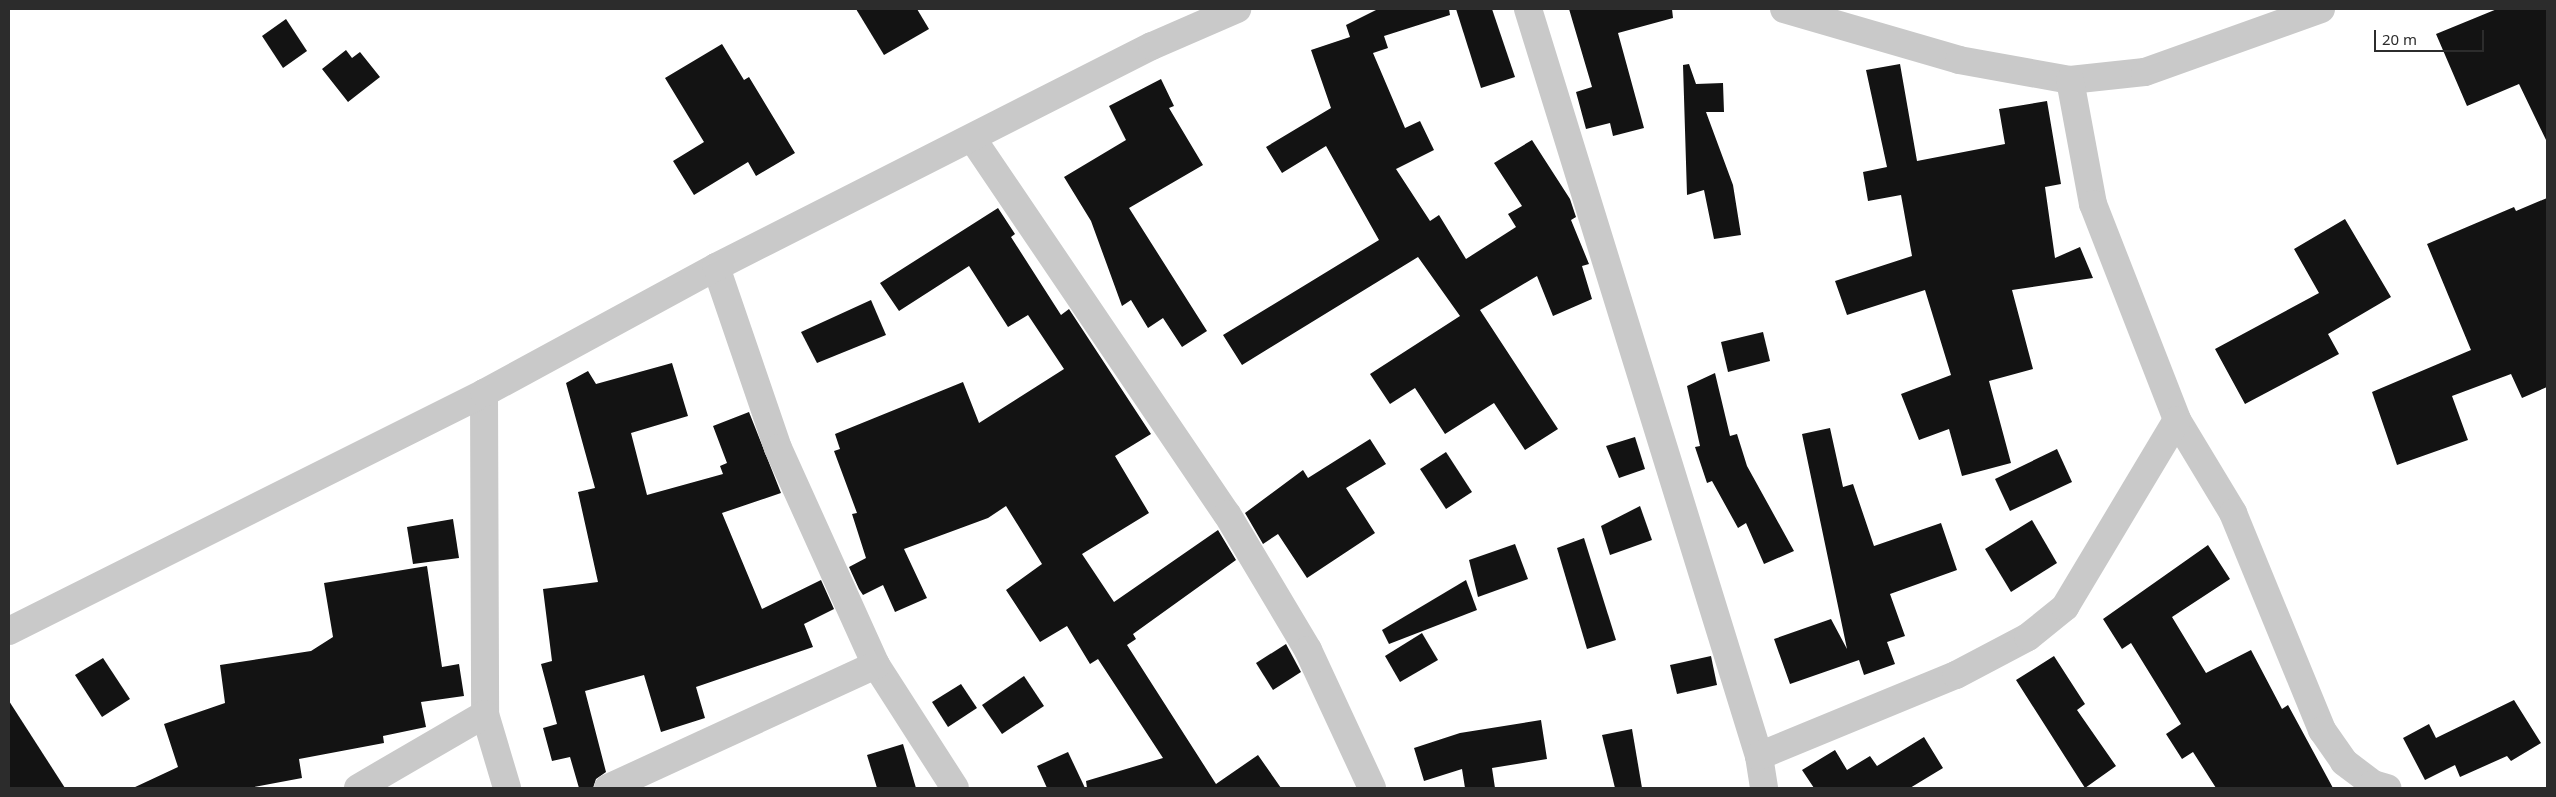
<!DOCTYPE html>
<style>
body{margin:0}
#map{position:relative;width:2556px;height:797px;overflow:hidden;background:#fff;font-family:"Noto Sans",sans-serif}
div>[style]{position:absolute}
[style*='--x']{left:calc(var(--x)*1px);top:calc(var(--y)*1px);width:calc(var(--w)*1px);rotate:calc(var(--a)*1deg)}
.building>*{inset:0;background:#131313}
.street>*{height:28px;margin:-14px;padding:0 14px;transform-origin:14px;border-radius:14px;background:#c9c9c9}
span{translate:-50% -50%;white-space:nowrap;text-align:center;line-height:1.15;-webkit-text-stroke:5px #fff;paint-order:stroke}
.frame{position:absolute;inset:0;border:10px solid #2c2c2c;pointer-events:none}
.scale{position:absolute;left:2374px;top:30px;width:110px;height:22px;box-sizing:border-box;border:2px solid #2c2c2c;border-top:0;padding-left:6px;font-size:15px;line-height:18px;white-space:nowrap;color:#2c2c2c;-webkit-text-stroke:4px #fff;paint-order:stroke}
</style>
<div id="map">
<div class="building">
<div style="clip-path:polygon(856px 9px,917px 9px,929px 29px,884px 55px)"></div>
<div style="clip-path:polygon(1378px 9px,1449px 9px,1450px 15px,1384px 36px,1388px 48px,1373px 53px,1405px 128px,1420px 121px,1434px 150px,1396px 169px,1430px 221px,1439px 215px,1466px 259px,1516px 227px,1508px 214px,1522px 206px,1494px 163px,1532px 140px,1570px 199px,1576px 217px,1571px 220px,1589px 264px,1582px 266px,1592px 299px,1553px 316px,1537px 276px,1480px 310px,1558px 429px,1525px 450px,1494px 403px,1445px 434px,1415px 388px,1390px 404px,1370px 374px,1460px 316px,1418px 257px,1242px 365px,1223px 335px,1379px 240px,1326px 146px,1282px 173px,1266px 147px,1331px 108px,1311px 50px,1350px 37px,1346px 25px)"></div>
<div style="clip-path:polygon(1456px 9px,1492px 9px,1515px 77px,1481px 88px)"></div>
<div style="clip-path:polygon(1569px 9px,1672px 9px,1673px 18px,1618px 33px,1644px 128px,1613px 136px,1610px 123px,1586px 129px,1576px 92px,1592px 87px)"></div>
<div style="clip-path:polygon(2497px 9px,2547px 9px,2547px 142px,2519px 84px,2467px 106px,2436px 34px)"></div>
<div style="clip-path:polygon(286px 19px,307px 51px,283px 68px,262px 36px)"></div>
<div style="clip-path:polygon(722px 44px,744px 80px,749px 77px,795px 153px,756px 176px,748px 162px,694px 195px,673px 161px,704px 142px,665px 78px)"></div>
<div style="clip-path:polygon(346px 50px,352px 58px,360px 52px,380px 77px,348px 102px,322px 69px)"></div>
<div style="clip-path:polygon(1689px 64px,1696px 84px,1723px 83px,1724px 112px,1706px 112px,1733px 185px,1741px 235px,1714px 239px,1704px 190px,1687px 195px,1683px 65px)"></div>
<div style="clip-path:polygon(1900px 64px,1917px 161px,2005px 144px,1999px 109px,2047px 101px,2061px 184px,2045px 187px,2055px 258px,2080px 247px,2093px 278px,2012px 290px,2033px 369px,1989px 381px,2011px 463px,1962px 476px,1949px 429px,1919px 440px,1901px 394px,1951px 375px,1925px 290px,1847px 315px,1835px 281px,1912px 256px,1901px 195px,1868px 201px,1863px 172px,1887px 167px,1866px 70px)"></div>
<div style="clip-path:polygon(1161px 79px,1174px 106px,1169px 108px,1203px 165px,1129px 208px,1207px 331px,1182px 347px,1163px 318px,1148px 328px,1131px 300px,1122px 306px,1091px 221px,1064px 177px,1126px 140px,1109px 106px)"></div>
<div style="clip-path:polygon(2547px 198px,2547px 387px,2522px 398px,2511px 374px,2452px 396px,2468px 440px,2397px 465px,2372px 392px,2471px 350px,2427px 244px,2514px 207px,2516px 211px)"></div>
<div style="clip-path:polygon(998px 208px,1015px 234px,1011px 237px,1061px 315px,1069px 309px,1151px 434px,1115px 456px,1149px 513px,1082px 554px,1114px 602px,1218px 530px,1236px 560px,1133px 634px,1136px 639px,1127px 645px,1216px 784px,1258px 755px,1281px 788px,1087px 788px,1086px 781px,1163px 758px,1098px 659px,1090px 664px,1067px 626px,1040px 642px,1006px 590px,1042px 564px,1006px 506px,988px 518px,904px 549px,927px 598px,895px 612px,883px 585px,863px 595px,859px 589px,849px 567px,866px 558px,852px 514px,857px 513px,834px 451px,840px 449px,835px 434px,963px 382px,979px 423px,1064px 369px,1028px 315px,1008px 327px,969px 266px,899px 311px,880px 283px)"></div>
<div style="clip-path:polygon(2345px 219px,2391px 297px,2328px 334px,2339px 354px,2245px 404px,2215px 349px,2319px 293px,2294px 249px)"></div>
<div style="clip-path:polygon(871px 300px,886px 335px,817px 363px,801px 332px)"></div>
<div style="clip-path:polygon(1763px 332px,1770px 361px,1728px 372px,1721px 342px)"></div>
<div style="clip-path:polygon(672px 363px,688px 416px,631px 433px,647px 495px,723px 474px,720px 466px,727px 463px,713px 426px,749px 412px,781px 493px,722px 513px,762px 609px,821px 580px,834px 609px,804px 624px,813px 647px,696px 687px,705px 718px,661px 732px,644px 675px,585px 691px,606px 772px,596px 779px,593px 788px,579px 788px,570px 757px,552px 761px,543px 728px,557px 724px,541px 664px,552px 661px,543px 589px,598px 582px,578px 492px,595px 488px,566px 383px,588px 371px,596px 384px)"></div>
<div style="clip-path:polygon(1715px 373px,1730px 436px,1737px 434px,1747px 466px,1794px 551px,1764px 564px,1746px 523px,1738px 528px,1712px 481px,1707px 483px,1695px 447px,1700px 446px,1687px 386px)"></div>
<div style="clip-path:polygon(1830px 428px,1843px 487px,1853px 484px,1874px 546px,1941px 523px,1957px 570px,1890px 594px,1905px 636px,1887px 642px,1895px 664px,1864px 675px,1859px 660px,1790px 684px,1774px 639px,1831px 619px,1847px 649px,1802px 434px)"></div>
<div style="clip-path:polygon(1635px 437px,1645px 469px,1619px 478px,1606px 446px)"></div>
<div style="clip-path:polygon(1370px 439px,1386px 464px,1346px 488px,1375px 533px,1307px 578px,1278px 534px,1263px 544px,1245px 513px,1303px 470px,1308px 478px)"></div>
<div style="clip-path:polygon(2057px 449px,2072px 482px,2010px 511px,1995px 479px)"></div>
<div style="clip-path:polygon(1446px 452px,1472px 492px,1446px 509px,1420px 469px)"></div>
<div style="clip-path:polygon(1640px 506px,1652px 540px,1610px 555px,1601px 526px)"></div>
<div style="clip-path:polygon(453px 519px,459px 558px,413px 564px,407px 527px)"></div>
<div style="clip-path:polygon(2032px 520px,2057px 563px,2011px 592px,1985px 549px)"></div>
<div style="clip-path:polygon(1584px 538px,1616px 640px,1587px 649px,1557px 548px)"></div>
<div style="clip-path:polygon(1515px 544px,1528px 579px,1478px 597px,1469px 560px)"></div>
<div style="clip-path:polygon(2208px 545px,2230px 579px,2172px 617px,2206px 673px,2251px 650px,2282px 709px,2288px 705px,2333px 788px,2216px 788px,2193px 752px,2182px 759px,2166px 734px,2181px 724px,2131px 643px,2122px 649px,2103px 619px)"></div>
<div style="clip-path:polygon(427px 566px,442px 667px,459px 664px,464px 696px,421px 702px,426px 727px,383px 736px,384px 743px,299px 759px,302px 778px,249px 788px,133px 788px,178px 767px,164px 724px,225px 703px,220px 665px,311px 651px,333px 637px,324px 583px)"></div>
<div style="clip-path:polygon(1466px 580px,1477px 610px,1389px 644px,1382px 630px)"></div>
<div style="clip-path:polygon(1422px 633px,1438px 660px,1400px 682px,1385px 656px)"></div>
<div style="clip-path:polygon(1286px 644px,1301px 672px,1273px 690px,1256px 663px)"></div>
<div style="clip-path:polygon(1711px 656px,1717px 685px,1677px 694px,1670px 665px)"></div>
<div style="clip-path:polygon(2054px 656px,2085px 704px,2077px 710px,2116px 766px,2085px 788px,2016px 680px)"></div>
<div style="clip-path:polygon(103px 658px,130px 699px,102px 717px,75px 675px)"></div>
<div style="clip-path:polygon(1024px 676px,1044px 706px,1002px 734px,982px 705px)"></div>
<div style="clip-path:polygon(961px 684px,977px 708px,948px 727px,932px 702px)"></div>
<div style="clip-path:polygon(2514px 700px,2541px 743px,2511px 761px,2507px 756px,2460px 777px,2455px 765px,2425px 780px,2403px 738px,2429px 724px,2436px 738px)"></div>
<div style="clip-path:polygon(9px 701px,65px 788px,9px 788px)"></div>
<div style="clip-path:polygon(1541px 720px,1547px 759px,1492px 768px,1495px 788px,1465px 788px,1462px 769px,1424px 781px,1414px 748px,1460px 733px)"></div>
<div style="clip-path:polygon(1632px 729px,1642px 788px,1615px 788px,1602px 735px)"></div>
<div style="clip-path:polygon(1924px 737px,1943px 768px,1910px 788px,1814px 788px,1802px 770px,1835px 750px,1847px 770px,1870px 756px,1877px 766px)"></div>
<div style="clip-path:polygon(903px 744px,916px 788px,877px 788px,867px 755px)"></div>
<div style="clip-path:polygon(1068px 752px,1085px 788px,1047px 788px,1037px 766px)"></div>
</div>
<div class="street">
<div style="--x:1528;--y:9;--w:782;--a:72.82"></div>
<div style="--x:1759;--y:756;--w:32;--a:81"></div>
<div style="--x:1784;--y:9;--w:182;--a:16.2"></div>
<div style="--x:1959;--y:60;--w:113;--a:10.2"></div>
<div style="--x:2070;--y:80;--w:75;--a:-6.1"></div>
<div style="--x:2145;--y:72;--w:187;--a:-19.7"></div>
<div style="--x:2070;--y:80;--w:126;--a:79.5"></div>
<div style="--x:2093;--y:204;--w:232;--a:68.7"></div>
<div style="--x:2177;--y:420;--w:109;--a:58.9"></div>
<div style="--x:2233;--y:513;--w:235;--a:67.7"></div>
<div style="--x:2322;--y:730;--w:39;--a:55"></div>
<div style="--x:2344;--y:762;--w:36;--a:37"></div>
<div style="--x:2373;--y:784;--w:15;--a:16"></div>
<div style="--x:972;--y:138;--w:454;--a:55.9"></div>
<div style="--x:1227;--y:514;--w:158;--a:59.2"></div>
<div style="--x:1308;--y:650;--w:152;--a:65.1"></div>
<div style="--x:716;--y:267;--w:191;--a:71.1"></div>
<div style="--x:778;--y:448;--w:238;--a:65.7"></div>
<div style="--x:876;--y:665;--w:146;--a:57.3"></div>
<div style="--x:484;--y:393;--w:321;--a:89.8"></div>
<div style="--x:485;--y:714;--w:77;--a:73.4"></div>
<div style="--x:9;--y:631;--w:531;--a:-26.61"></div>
<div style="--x:484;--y:393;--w:264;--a:-28.5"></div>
<div style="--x:716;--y:267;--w:489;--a:-26.9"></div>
<div style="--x:1152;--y:46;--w:93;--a:-23.5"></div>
<div style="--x:1759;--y:756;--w:213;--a:-22.4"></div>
<div style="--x:1956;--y:675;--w:81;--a:-27.8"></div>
<div style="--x:2028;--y:637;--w:48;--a:-39"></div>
<div style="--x:2065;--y:607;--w:218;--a:-59.1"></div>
<div style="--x:358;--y:788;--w:147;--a:-30.2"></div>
<div style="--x:608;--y:788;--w:295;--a:-24.7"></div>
</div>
<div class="frame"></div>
<div class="scale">20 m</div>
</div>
